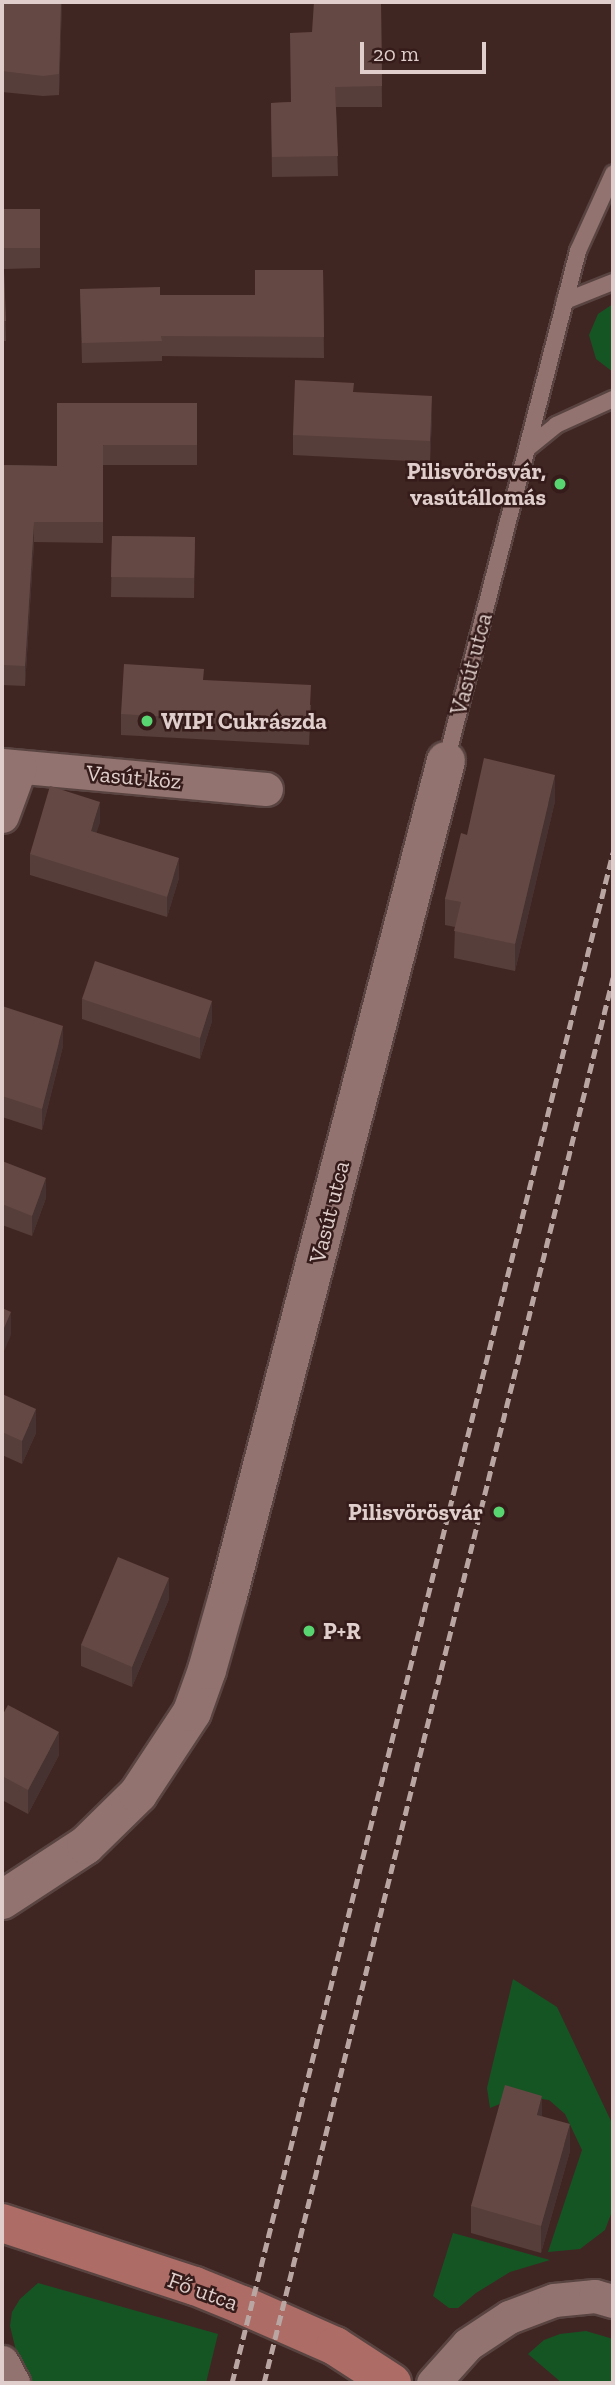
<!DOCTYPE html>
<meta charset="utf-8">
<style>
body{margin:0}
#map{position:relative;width:615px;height:2385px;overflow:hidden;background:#402623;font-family:"Zilla Slab",serif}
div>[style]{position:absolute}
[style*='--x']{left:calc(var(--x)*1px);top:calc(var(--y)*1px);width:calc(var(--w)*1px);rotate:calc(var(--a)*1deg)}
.green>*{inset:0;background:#155523}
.roads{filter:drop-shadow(2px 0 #594441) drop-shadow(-2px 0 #594441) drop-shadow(0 2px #594441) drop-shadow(0 -2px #594441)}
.service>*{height:16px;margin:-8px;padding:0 8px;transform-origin:8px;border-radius:8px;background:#927370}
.minor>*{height:33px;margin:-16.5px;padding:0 16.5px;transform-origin:16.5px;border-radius:16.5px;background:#927370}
.tertiary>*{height:38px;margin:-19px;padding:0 19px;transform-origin:19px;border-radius:19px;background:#927370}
.primary>*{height:38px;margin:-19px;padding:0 19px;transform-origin:19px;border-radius:19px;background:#ae6c66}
.rail>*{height:5px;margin-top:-2.5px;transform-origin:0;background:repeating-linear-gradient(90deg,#b9a6a3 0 10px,transparent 0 15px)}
.wall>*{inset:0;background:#563e3a}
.shaded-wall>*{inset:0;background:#463230}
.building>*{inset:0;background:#644844}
.dots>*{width:19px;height:19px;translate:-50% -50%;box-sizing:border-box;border:4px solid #351c1a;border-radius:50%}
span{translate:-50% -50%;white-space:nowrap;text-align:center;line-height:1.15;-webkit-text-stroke:5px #351c1a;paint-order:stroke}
.poi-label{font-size:23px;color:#dfcecb;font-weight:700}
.right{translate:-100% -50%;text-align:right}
.left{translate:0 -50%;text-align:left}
.street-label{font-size:23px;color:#dfcecb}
.frame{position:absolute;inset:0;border:4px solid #dfcecb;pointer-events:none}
.scale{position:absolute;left:360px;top:42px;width:126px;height:32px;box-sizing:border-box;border:4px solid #dfcecb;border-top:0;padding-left:9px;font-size:21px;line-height:24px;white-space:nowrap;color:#dfcecb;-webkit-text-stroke:5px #351c1a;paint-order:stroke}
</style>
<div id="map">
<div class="green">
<div style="clip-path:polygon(613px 304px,613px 372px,596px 359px,589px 335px,598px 314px)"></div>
<div style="clip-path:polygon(513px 1979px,557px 2007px,611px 2121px,613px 2209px,605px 2230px,580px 2249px,548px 2252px,582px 2150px,565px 2114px,549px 2100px,519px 2096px,490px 2108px,487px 2088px)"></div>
<div style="clip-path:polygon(453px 2233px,550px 2260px,510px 2272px,476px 2293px,458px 2308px,449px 2308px,433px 2296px)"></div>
<div style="clip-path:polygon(38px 2283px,218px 2334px,206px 2383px,32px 2383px,18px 2359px,10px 2326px,12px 2312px,20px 2299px)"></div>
<div style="clip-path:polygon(586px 2331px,613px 2339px,613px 2383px,562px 2383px,528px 2354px,544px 2340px,560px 2334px)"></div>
</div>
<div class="roads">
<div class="service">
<div style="--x:565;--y:301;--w:52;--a:-21.6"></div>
<div style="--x:528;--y:448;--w:36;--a:-39"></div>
<div style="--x:556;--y:425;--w:63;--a:-24.5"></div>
<div style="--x:446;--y:761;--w:527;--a:-75.49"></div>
<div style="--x:578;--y:251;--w:85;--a:-65.6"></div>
</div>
<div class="minor">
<div style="--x:2;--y:765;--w:265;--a:5.2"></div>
<div style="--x:2;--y:816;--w:52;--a:-69.8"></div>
<div style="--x:2;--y:2362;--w:24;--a:62"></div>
<div style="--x:433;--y:2383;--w:52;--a:-48.1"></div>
<div style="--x:468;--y:2344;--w:49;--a:-33.4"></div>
<div style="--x:509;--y:2317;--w:48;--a:-20.7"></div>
<div style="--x:554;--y:2300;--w:41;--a:-5.6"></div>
<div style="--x:595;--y:2296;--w:19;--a:16"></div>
</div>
<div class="tertiary">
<div style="--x:2;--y:1900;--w:100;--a:-33.2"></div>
<div style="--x:86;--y:1845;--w:73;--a:-44.4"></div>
<div style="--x:138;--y:1794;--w:98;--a:-56.6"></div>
<div style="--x:192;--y:1712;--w:45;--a:-70.3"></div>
<div style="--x:207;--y:1670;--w:77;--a:-74.2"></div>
<div style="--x:228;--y:1596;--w:863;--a:-75.37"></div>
</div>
<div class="primary">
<div style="--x:2;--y:2223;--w:203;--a:18.1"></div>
<div style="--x:195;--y:2286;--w:51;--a:22"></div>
<div style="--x:242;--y:2305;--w:102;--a:23.8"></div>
<div style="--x:335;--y:2346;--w:68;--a:33"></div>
</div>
</div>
<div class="rail">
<div style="--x:232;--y:2383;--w:1577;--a:-76.02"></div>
<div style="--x:264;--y:2383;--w:1448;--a:-76.05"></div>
</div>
<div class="wall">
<div style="clip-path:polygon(2px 2px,28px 3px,62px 2px,59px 95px,43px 96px,2px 92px)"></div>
<div style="clip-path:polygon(381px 2px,382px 107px,336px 107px,338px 176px,272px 177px,271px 103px,291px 102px,312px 32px)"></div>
<div style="clip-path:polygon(2px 209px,40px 209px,40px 268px,4px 269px,6px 341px,2px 341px)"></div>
<div style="clip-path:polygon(323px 270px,324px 358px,162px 356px,162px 361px,82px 363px,80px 289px,160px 295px,255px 295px)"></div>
<div style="clip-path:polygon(354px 392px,432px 416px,430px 462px,293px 455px,293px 435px)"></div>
<div style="clip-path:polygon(197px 403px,197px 465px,103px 465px,103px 543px,34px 542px,25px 686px,2px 685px,2px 465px,57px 466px)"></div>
<div style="clip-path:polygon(112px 536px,195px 537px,194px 598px,111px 597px)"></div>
<div style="clip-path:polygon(204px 680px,311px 705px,309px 745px,121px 735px,121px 714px)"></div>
<div style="clip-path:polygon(555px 801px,515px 971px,454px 958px,455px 927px,445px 925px,445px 899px,467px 835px)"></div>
<div style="clip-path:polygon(100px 822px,96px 833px,179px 878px,167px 917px,30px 875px,30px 854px)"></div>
<div style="clip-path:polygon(82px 999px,212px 1021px,200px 1059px,82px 1019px)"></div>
<div style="clip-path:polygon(2px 1006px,63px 1046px,42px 1130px,2px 1117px)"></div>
<div style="clip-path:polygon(2px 1161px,46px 1198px,32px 1236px,2px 1225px)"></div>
<div style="clip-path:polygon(2px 1394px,36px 1433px,22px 1464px,2px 1455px,2px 1456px)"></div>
<div style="clip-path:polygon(169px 1599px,132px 1687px,81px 1666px,81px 1645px)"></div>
<div style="clip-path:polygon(2px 1716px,59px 1755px,28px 1814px,2px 1800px)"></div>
<div style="clip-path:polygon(542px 2116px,570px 2151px,541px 2253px,471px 2233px,471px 2206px)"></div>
</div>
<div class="shaded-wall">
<div style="clip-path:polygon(61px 2px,62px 2px,59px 95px,59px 74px)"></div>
<div style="clip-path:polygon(432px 396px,432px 416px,430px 462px,430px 441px)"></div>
<div style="clip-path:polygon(34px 522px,34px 542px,25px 686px,25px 666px)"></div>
<div style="clip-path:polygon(555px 775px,555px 801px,515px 971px,515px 944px)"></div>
<div style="clip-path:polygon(100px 802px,100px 822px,91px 851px,91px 831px)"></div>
<div style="clip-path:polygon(179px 858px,179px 878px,167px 917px,167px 897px)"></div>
<div style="clip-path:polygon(212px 1001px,212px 1021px,200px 1059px,200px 1038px)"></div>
<div style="clip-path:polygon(63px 1026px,63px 1046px,42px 1130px,42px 1109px)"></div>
<div style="clip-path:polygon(46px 1178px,46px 1198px,32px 1236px,32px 1216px)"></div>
<div style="clip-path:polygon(11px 1312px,11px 1335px,2px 1356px,2px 1333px)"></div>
<div style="clip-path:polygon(36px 1409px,36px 1433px,22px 1464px,22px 1441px)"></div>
<div style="clip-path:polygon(169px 1578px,169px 1599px,132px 1687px,132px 1667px)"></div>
<div style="clip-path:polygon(59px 1732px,59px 1755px,28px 1814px,28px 1790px)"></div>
<div style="clip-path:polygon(542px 2096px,542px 2122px,537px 2115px)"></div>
<div style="clip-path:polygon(570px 2124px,570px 2151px,541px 2253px,541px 2226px)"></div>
</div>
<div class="building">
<div style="clip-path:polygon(2px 2px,28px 3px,28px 2px,61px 2px,59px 74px,43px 76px,2px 71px)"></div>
<div style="clip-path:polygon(314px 2px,381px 2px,382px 86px,335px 87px,338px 156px,272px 157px,271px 103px,291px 102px,290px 33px,312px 32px)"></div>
<div style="clip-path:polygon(2px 209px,40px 209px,40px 248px,3px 248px,6px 321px,2px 321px)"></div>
<div style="clip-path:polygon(255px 270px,323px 270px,324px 337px,161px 336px,162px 341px,82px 343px,80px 289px,160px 287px,160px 295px,255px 295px)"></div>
<div style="clip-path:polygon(295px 380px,354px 383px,353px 392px,432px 396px,430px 441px,293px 435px)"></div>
<div style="clip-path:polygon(57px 403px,197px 403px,197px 445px,103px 445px,103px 522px,34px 522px,25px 666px,2px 665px,2px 465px,57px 466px)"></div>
<div style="clip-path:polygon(112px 536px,195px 537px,194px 578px,111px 577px)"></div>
<div style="clip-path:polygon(124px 664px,204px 669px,203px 680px,311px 685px,309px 725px,121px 714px)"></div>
<div style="clip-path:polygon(484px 758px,555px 775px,515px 944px,454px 931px,461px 902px,445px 899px,461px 833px,467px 835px)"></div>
<div style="clip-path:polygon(50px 786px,100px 802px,91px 831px,179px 858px,167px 897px,30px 854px)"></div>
<div style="clip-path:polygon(95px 961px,212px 1001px,200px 1038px,82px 999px)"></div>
<div style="clip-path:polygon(2px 1006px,63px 1026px,42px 1109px,2px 1096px)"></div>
<div style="clip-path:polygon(2px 1161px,46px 1178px,32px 1216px,2px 1204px)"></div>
<div style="clip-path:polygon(2px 1308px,11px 1312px,2px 1333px)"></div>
<div style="clip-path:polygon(2px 1394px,36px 1409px,22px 1441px,2px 1432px,2px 1433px)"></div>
<div style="clip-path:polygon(118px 1557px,169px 1578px,132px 1667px,81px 1645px)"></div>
<div style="clip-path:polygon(8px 1705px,59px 1732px,28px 1790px,2px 1776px,2px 1716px)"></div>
<div style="clip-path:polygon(505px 2085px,542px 2096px,537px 2115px,570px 2124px,541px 2226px,471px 2206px)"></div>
</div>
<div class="dots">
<div style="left:560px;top:484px;background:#58d570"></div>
<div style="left:147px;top:721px;background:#58d570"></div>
<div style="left:499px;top:1512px;background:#58d570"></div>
<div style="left:309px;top:1631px;background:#58d570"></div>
</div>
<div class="poi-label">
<span class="right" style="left:546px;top:484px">Pilisvörösvár,<br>vasútállomás</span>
<span class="left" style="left:161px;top:721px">WIPI Cukrászda</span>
<span class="right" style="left:483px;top:1512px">Pilisvörösvár</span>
<span class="left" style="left:323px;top:1631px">P+R</span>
</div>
<div class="street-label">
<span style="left:471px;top:664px;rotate:-75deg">Vasút utca</span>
<span style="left:134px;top:777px;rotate:5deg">Vasút köz</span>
<span style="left:329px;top:1212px;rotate:-76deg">Vasút utca</span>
<span style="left:203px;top:2291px;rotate:20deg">Fő utca</span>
</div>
<div class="frame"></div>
<div class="scale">20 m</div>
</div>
